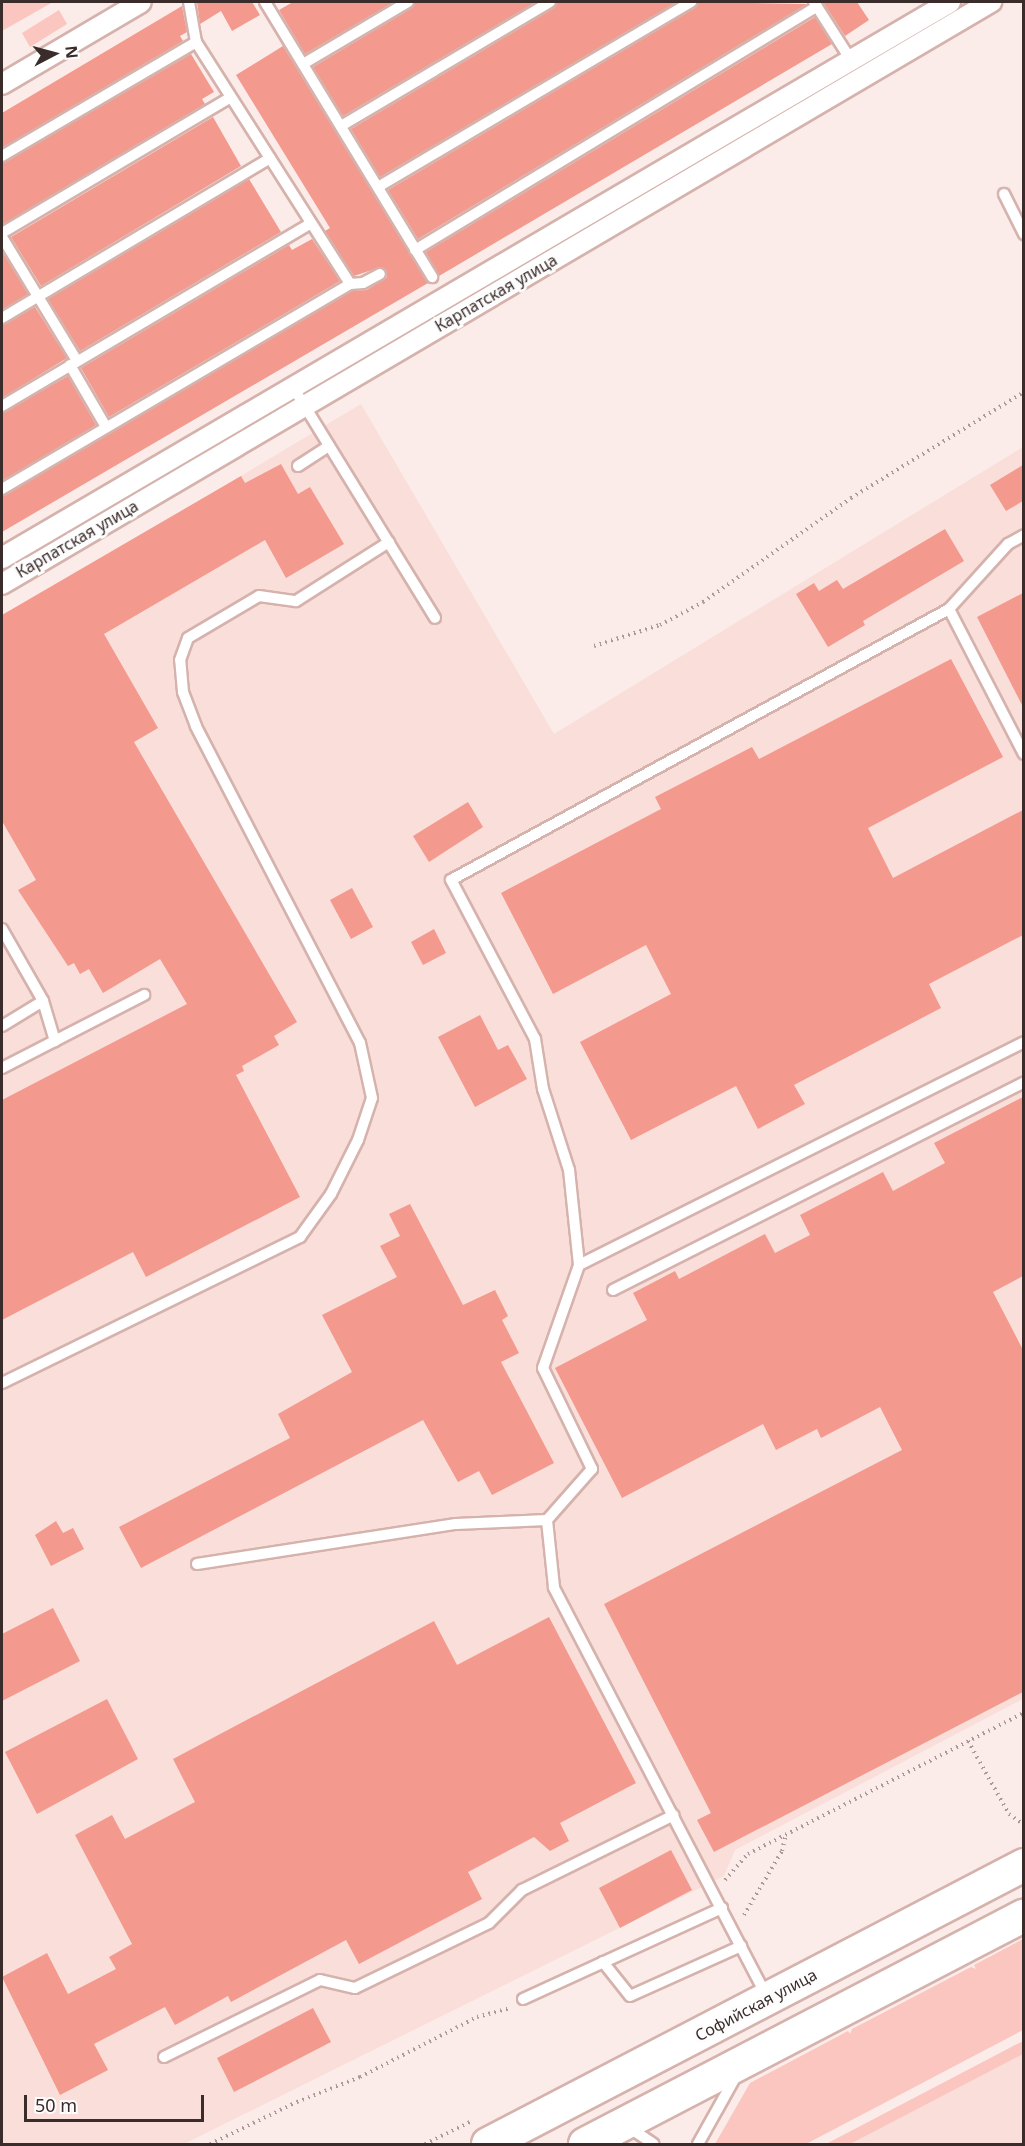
<!DOCTYPE html>
<meta charset="utf-8">
<style>
body{margin:0}
#map{position:relative;width:1025px;height:2146px;overflow:hidden;background:#fbecea;font-family:"Noto Sans",sans-serif}
div>[style]{position:absolute}
[style*='--x']{left:calc(var(--x)*1px);top:calc(var(--y)*1px);width:calc(var(--w)*1px);rotate:calc(var(--a)*1deg)}
.built>*{inset:0;background:#fadeda}
.green>*{inset:0;background:#fac6bf}
.building>*{inset:0;background:#f3998d}
.path>*{height:4px;margin-top:-2px;transform-origin:0;background:repeating-linear-gradient(90deg,#a99a98 0 1.5px,transparent 0 6px)}
.roads{filter:drop-shadow(2px 0 #d5b2ac) drop-shadow(-2px 0 #d5b2ac) drop-shadow(0 2px #d5b2ac) drop-shadow(0 -2px #d5b2ac)}
.service>*{height:10px;margin:-5px;padding:0 5px;transform-origin:5px;border-radius:5px;background:#fff}
.minor>*{height:20px;margin:-10px;padding:0 10px;transform-origin:10px;border-radius:10px;background:#fff}
.primary>*{height:32px;margin:-16px;padding:0 16px;transform-origin:16px;border-radius:16px;background:#fff}
span{translate:-50% -50%;white-space:nowrap;text-align:center;line-height:1.15;-webkit-text-stroke:6px #fdfdfd;paint-order:stroke}
.street-label{font-size:16px;color:#3a2c2a}
.frame{position:absolute;inset:0;border:3px solid #3a2c2a;pointer-events:none}
.north{position:absolute;left:24px;top:24px;width:60px;height:60px;-webkit-text-stroke:4px #fdfdfd;paint-order:stroke;rotate:84deg;font-size:16px;font-weight:700;line-height:24px;text-align:center;color:#3a2c2a}
.north::after{content:'';display:block;margin:auto;width:21px;height:27px;background:#3a2c2a;clip-path:polygon(50% 0,100% 100%,50% 72%,0 100%)}
.scale{position:absolute;left:24px;top:2095px;width:180px;height:27px;box-sizing:border-box;border:3px solid #3a2c2a;border-top:0;padding-left:8px;font-size:18px;line-height:21px;white-space:nowrap;color:#3a2c2a;-webkit-text-stroke:4px #fdfdfd;paint-order:stroke}
</style>
<div id="map">
<div class="built">
<div style="clip-path:polygon(361px 404px,554px 734px,1023px 447px,1023px 1699px,735px 1850px,724px 1876px,184px 2144px,2px 2144px,2px 619px)"></div>
<div style="clip-path:polygon(1023px 2048px,1023px 2144px,834px 2144px)"></div>
</div>
<div class="green">
<div style="clip-path:polygon(2px 2px,53px 2px,2px 31px)"></div>
<div style="clip-path:polygon(59px 10px,67px 24px,30px 47px,22px 33px)"></div>
<div style="clip-path:polygon(1023px 1939px,1023px 2030px,806px 2144px,715px 2144px,750px 2083px,848px 2031px,850px 2034px,852px 2029px,971px 1967px,976px 1969px,974px 1965px)"></div>
<div style="clip-path:polygon(1023px 2041px,1023px 2054px,850px 2144px,826px 2144px)"></div>
</div>
<div class="building">
<div style="clip-path:polygon(197px 2px,252px 2px,260px 15px,232px 31px,221px 11px,200px 24px)"></div>
<div style="clip-path:polygon(293px 2px,394px 2px,305px 54px,279px 10px)"></div>
<div style="clip-path:polygon(415px 2px,536px 2px,343px 116px,313px 67px,412px 8px)"></div>
<div style="clip-path:polygon(557px 2px,677px 2px,380px 177px,351px 129px,554px 8px)"></div>
<div style="clip-path:polygon(698px 2px,807px 4px,418px 239px,388px 190px,695px 8px)"></div>
<div style="clip-path:polygon(823px 2px,857px 2px,869px 20px,845px 36px)"></div>
<div style="clip-path:polygon(182px 6px,187px 32px,180px 36px,183px 41px,2px 148px,2px 113px)"></div>
<div style="clip-path:polygon(815px 17px,832px 44px,439px 276px,426px 252px)"></div>
<div style="clip-path:polygon(283px 46px,428px 283px,2px 532px,2px 496px,352px 291px,367px 290px,387px 277px,386px 270px,381px 267px,354px 276px,325px 231px,330px 228px,236px 75px)"></div>
<div style="clip-path:polygon(191px 54px,214px 92px,202px 99px,205px 104px,2px 225px,2px 163px)"></div>
<div style="clip-path:polygon(213px 117px,241px 166px,41px 286px,11px 237px)"></div>
<div style="clip-path:polygon(249px 179px,281px 232px,80px 351px,48px 299px)"></div>
<div style="clip-path:polygon(312px 239px,340px 281px,109px 417px,81px 368px,289px 245px,292px 250px)"></div>
<div style="clip-path:polygon(2px 251px,28px 294px,2px 310px)"></div>
<div style="clip-path:polygon(35px 307px,67px 358px,2px 398px,2px 325px)"></div>
<div style="clip-path:polygon(68px 376px,96px 425px,2px 481px,2px 413px)"></div>
<div style="clip-path:polygon(281px 464px,298px 494px,310px 487px,344px 544px,286px 578px,265px 540px,104px 634px,158px 728px,134px 742px,297px 1022px,274px 1036px,279px 1045px,242px 1066px,244px 1071px,236px 1075px,300px 1197px,146px 1277px,133px 1252px,2px 1320px,2px 1100px,187px 1004px,160px 959px,103px 993px,89px 969px,80px 974px,74px 963px,68px 966px,18px 890px,36px 880px,2px 821px,2px 615px,241px 476px,245px 483px)"></div>
<div style="clip-path:polygon(1023px 465px,1023px 501px,1006px 511px,990px 485px)"></div>
<div style="clip-path:polygon(945px 529px,964px 561px,863px 621px,865px 625px,828px 647px,796px 594px,814px 583px,819px 591px,837px 580px,843px 589px)"></div>
<div style="clip-path:polygon(1023px 593px,1023px 707px,977px 617px)"></div>
<div style="clip-path:polygon(951px 659px,1003px 757px,868px 828px,893px 878px,1023px 810px,1023px 935px,929px 984px,941px 1008px,794px 1085px,805px 1104px,758px 1129px,736px 1086px,631px 1140px,580px 1042px,671px 994px,646px 945px,553px 994px,501px 893px,661px 809px,655px 797px,752px 747px,759px 759px)"></div>
<div style="clip-path:polygon(468px 802px,483px 827px,429px 862px,413px 836px)"></div>
<div style="clip-path:polygon(352px 888px,373px 927px,351px 939px,330px 900px)"></div>
<div style="clip-path:polygon(434px 929px,446px 953px,423px 965px,411px 942px)"></div>
<div style="clip-path:polygon(480px 1015px,498px 1050px,508px 1045px,527px 1079px,475px 1107px,438px 1037px)"></div>
<div style="clip-path:polygon(1023px 1097px,1023px 1276px,993px 1292px,1023px 1350px,1023px 1692px,714px 1852px,697px 1820px,711px 1813px,604px 1604px,902px 1450px,880px 1407px,821px 1438px,817px 1429px,776px 1450px,763px 1424px,622px 1498px,555px 1368px,647px 1320px,633px 1293px,675px 1271px,679px 1279px,765px 1234px,775px 1253px,810px 1235px,800px 1215px,883px 1172px,893px 1191px,945px 1163px,934px 1143px)"></div>
<div style="clip-path:polygon(410px 1204px,463px 1305px,495px 1290px,508px 1316px,502px 1320px,519px 1353px,501px 1362px,554px 1463px,492px 1495px,479px 1471px,458px 1482px,423px 1420px,141px 1568px,119px 1527px,290px 1438px,278px 1414px,352px 1372px,322px 1315px,397px 1277px,380px 1246px,400px 1236px,389px 1214px)"></div>
<div style="clip-path:polygon(56px 1521px,63px 1533px,73px 1528px,84px 1549px,51px 1566px,35px 1535px)"></div>
<div style="clip-path:polygon(53px 1608px,80px 1661px,2px 1701px,2px 1634px)"></div>
<div style="clip-path:polygon(549px 1617px,636px 1783px,560px 1823px,569px 1841px,550px 1851px,534px 1837px,468px 1872px,482px 1899px,359px 1964px,346px 1940px,231px 2002px,228px 1996px,175px 2025px,165px 2007px,94px 2044px,108px 2070px,60px 2095px,2px 1977px,47px 1953px,68px 1994px,116px 1969px,109px 1957px,132px 1944px,75px 1835px,112px 1815px,125px 1839px,195px 1802px,173px 1759px,434px 1621px,457px 1665px)"></div>
<div style="clip-path:polygon(107px 1699px,138px 1759px,37px 1814px,5px 1752px)"></div>
<div style="clip-path:polygon(671px 1850px,692px 1890px,620px 1928px,599px 1888px)"></div>
<div style="clip-path:polygon(313px 2008px,331px 2042px,234px 2092px,217px 2058px)"></div>
</div>
<div class="path">
<div style="--x:594;--y:646;--w:69;--a:-17.7"></div>
<div style="--x:660;--y:625;--w:49;--a:-28.1"></div>
<div style="--x:703;--y:602;--w:181;--a:-35.1"></div>
<div style="--x:851;--y:498;--w:203;--a:-31.5"></div>
<div style="--x:968;--y:1741;--w:84;--a:60.7"></div>
<div style="--x:1009;--y:1814;--w:19;--a:36"></div>
<div style="--x:725;--y:1880;--w:35;--a:-49"></div>
<div style="--x:748;--y:1854;--w:310;--a:-27.1"></div>
<div style="--x:744;--y:1915;--w:74;--a:-59.3"></div>
<div style="--x:782;--y:1851;--w:17;--a:-77"></div>
<div style="--x:210;--y:2144;--w:97;--a:-25.8"></div>
<div style="--x:297;--y:2102;--w:68;--a:-21.6"></div>
<div style="--x:360;--y:2077;--w:131;--a:-27.1"></div>
<div style="--x:477;--y:2017;--w:35;--a:-15"></div>
<div style="--x:425;--y:2144;--w:50;--a:-26.1"></div>
</div>
<div class="roads">
<div class="service">
<div style="--x:189;--y:2;--w:41;--a:80.1"></div>
<div style="--x:196;--y:42;--w:287;--a:57.5"></div>
<div style="--x:265;--y:2;--w:322;--a:58.7"></div>
<div style="--x:814;--y:2;--w:69;--a:57.5"></div>
<div style="--x:303;--y:64;--w:122;--a:-30.6"></div>
<div style="--x:341;--y:126;--w:243;--a:-30.7"></div>
<div style="--x:2;--y:156;--w:225;--a:-30.4"></div>
<div style="--x:378;--y:187;--w:364;--a:-30.6"></div>
<div style="--x:1004;--y:194;--w:45;--a:63.4"></div>
<div style="--x:2;--y:233;--w:266;--a:-30.7"></div>
<div style="--x:2;--y:237;--w:145;--a:58.8"></div>
<div style="--x:415;--y:250;--w:470;--a:-31.2"></div>
<div style="--x:2;--y:318;--w:312;--a:-30.8"></div>
<div style="--x:70;--y:365;--w:72;--a:59.9"></div>
<div style="--x:293;--y:387;--w:271;--a:58.4"></div>
<div style="--x:2;--y:406;--w:359;--a:-30.6"></div>
<div style="--x:298;--y:466;--w:37;--a:-33"></div>
<div style="--x:2;--y:489;--w:404;--a:-30.5"></div>
<div style="--x:350;--y:284;--w:13;--a:-4"></div>
<div style="--x:363;--y:283;--w:19;--a:-28"></div>
<div style="--x:949;--y:609;--w:163;--a:62.7"></div>
<div style="--x:2;--y:929;--w:83;--a:60.3"></div>
<div style="--x:43;--y:1001;--w:42;--a:73.3"></div>
<div style="--x:2;--y:1026;--w:48;--a:-31.4"></div>
<div style="--x:2;--y:1068;--w:160;--a:-27.2"></div>
<div style="--x:579;--y:1265;--w:498;--a:-26.6"></div>
<div style="--x:613;--y:1290;--w:461;--a:-26.8"></div>
<div style="--x:2;--y:1383;--w:332;--a:-26.1"></div>
<div style="--x:300;--y:1237;--w:53;--a:-54.2"></div>
<div style="--x:331;--y:1194;--w:60;--a:-63.4"></div>
<div style="--x:358;--y:1140;--w:44;--a:-71.6"></div>
<div style="--x:372;--y:1098;--w:56;--a:-102.3"></div>
<div style="--x:360;--y:1043;--w:357;--a:-117.4"></div>
<div style="--x:196;--y:726;--w:36;--a:-111"></div>
<div style="--x:183;--y:692;--w:32;--a:-95"></div>
<div style="--x:180;--y:660;--w:23;--a:-70"></div>
<div style="--x:188;--y:638;--w:82;--a:-30.6"></div>
<div style="--x:259;--y:596;--w:37;--a:8"></div>
<div style="--x:296;--y:601;--w:110;--a:-32.4"></div>
<div style="--x:197;--y:1564;--w:262;--a:-8.8"></div>
<div style="--x:456;--y:1524;--w:91;--a:-2.5"></div>
<div style="--x:603;--y:1962;--w:43;--a:51.5"></div>
<div style="--x:630;--y:1996;--w:122;--a:-24.2"></div>
<div style="--x:767;--y:1997;--w:462;--a:-117.5"></div>
<div style="--x:554;--y:1587;--w:67;--a:-96"></div>
<div style="--x:547;--y:1520;--w:68;--a:-48.6"></div>
<div style="--x:592;--y:1469;--w:112;--a:-115.9"></div>
<div style="--x:543;--y:1368;--w:109;--a:-70.7"></div>
<div style="--x:579;--y:1265;--w:96;--a:-96"></div>
<div style="--x:569;--y:1170;--w:85;--a:-107.8"></div>
<div style="--x:543;--y:1089;--w:51;--a:-99.1"></div>
<div style="--x:535;--y:1039;--w:180;--a:-117.8"></div>
<div style="--x:451;--y:880;--w:567;--a:-28.55"></div>
<div style="--x:949;--y:609;--w:88;--a:-47.8"></div>
<div style="--x:1008;--y:544;--w:18;--a:-29"></div>
<div style="--x:523;--y:1999;--w:219;--a:-24.6"></div>
<div style="--x:164;--y:2057;--w:174;--a:-26.3"></div>
<div style="--x:320;--y:1980;--w:36;--a:13"></div>
<div style="--x:355;--y:1988;--w:149;--a:-25.9"></div>
<div style="--x:489;--y:1923;--w:47;--a:-45"></div>
<div style="--x:522;--y:1890;--w:169;--a:-26.3"></div>
<div style="--x:627;--y:2126;--w:32;--a:34"></div>
<div style="--x:698;--y:2144;--w:78;--a:-60.8"></div>
</div>
<div class="minor">
<div style="--x:2;--y:84;--w:161;--a:-30.5"></div>
<div style="--x:2;--y:558;--w:1099;--a:-30.39"></div>
<div style="--x:2;--y:584;--w:1148;--a:-30.48"></div>
</div>
<div class="primary">
<div style="--x:488;--y:2144;--w:604;--a:-27.5"></div>
<div style="--x:585;--y:2144;--w:495;--a:-27.5"></div>
</div>
</div>
<div class="street-label">
<span style="left:496px;top:293px;rotate:-30deg">Карпатская улица</span>
<span style="left:77px;top:539px;rotate:-30deg">Карпатская улица</span>
<span style="left:756px;top:2005px;rotate:-28deg">Софийская улица</span>
</div>
<div class="frame"></div>
<div class="north">N</div>
<div class="scale">50 m</div>
</div>
